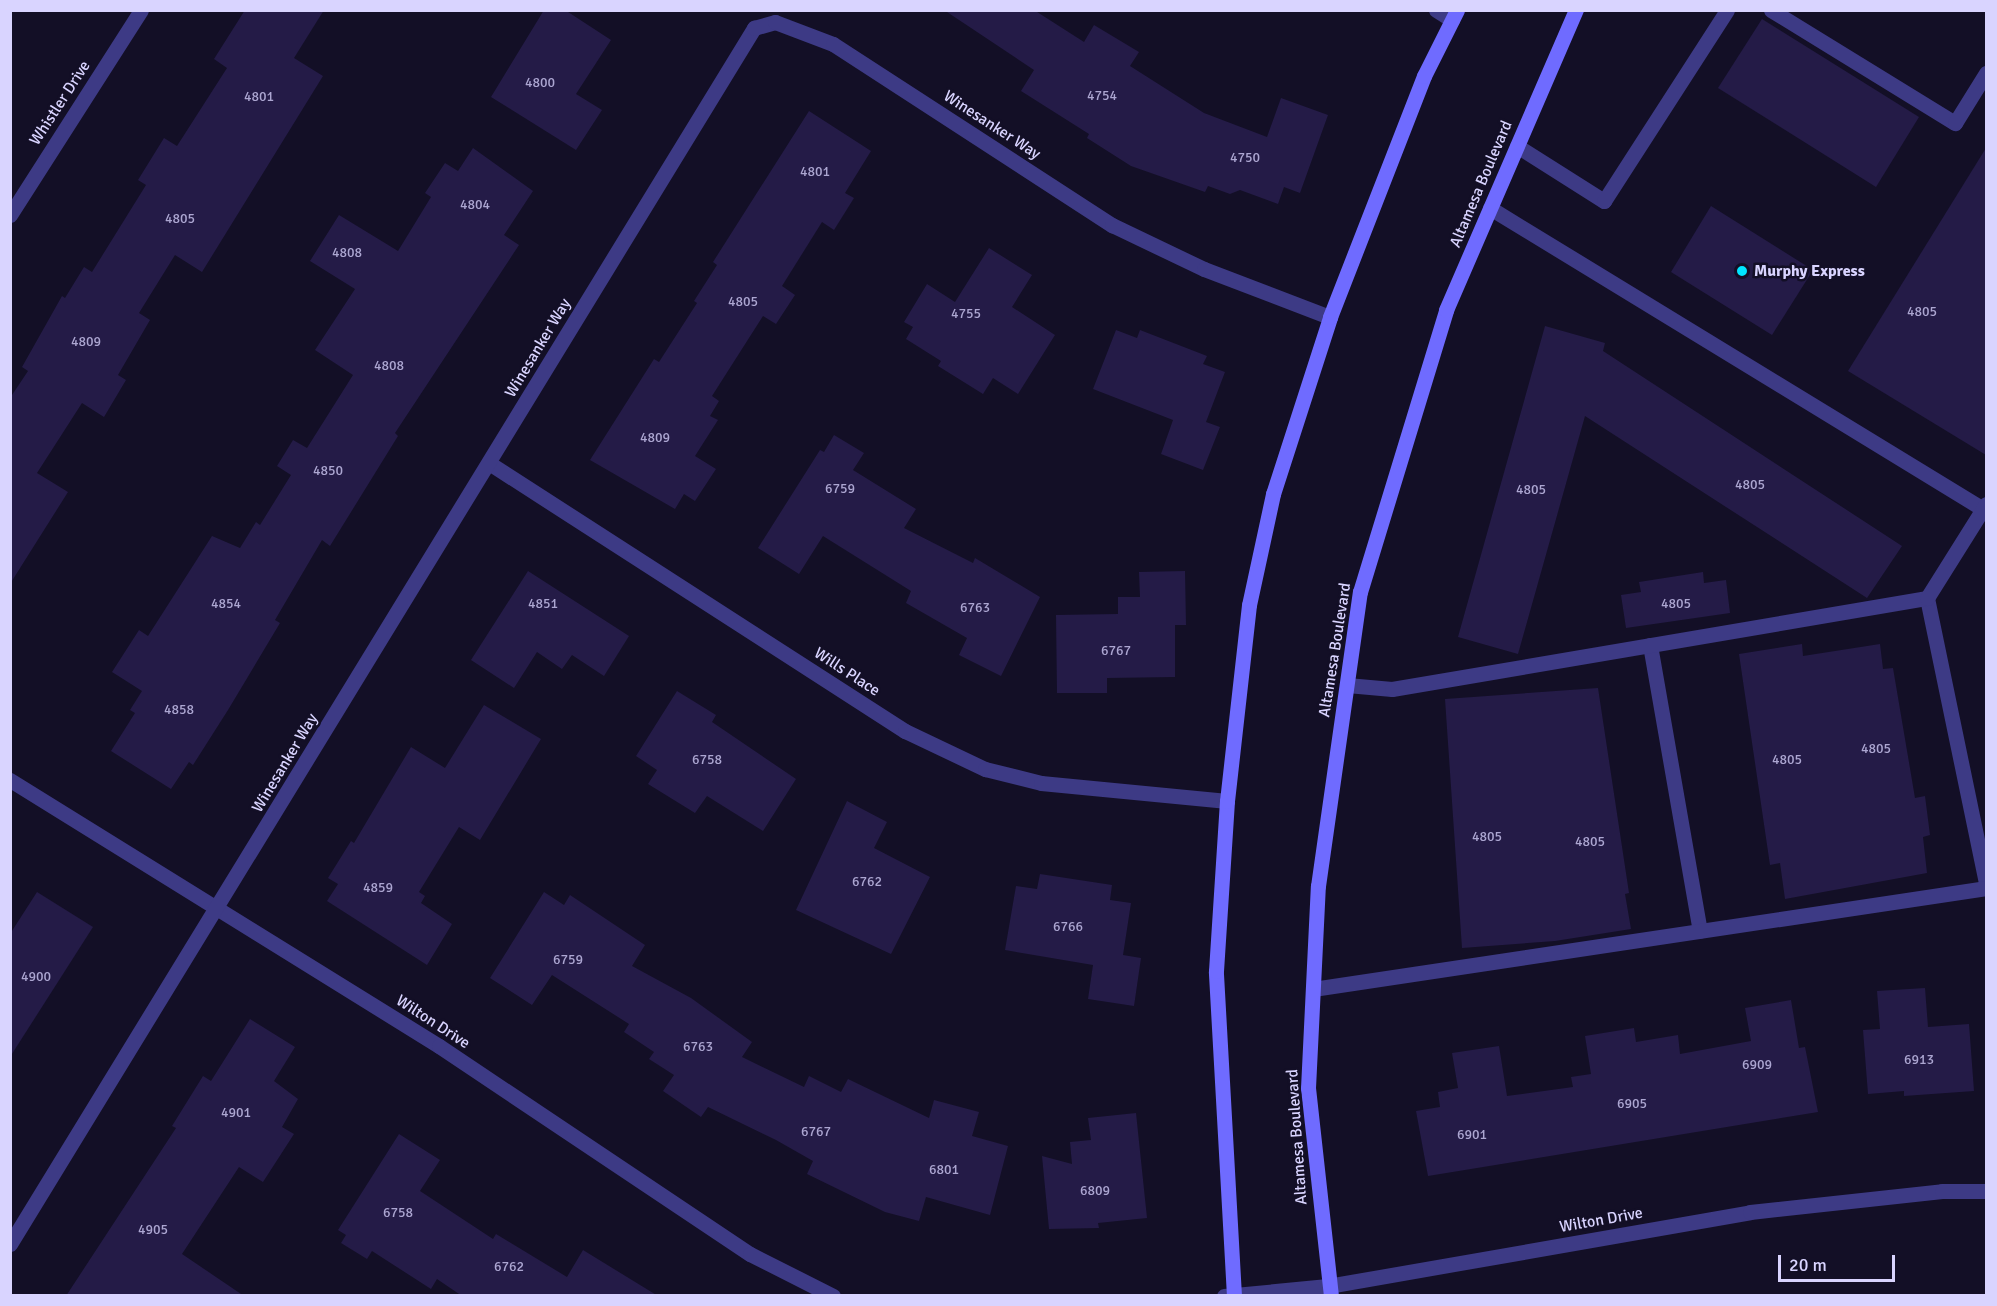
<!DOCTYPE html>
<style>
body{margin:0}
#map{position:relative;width:1997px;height:1306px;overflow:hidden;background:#130f26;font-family:Signika,sans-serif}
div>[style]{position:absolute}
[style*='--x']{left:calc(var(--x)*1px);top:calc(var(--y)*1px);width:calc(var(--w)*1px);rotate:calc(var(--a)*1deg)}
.building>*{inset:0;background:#241b47}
.service>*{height:15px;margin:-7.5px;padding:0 7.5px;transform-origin:7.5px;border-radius:7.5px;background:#3d3a85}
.minor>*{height:15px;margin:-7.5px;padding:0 7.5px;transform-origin:7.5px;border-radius:7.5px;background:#3d3a85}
.secondary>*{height:15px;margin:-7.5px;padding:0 7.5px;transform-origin:7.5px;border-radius:7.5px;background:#6f6bff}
.dots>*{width:16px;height:16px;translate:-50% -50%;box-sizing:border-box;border:3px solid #130f26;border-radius:50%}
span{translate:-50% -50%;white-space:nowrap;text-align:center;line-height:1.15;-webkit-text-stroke:5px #130f26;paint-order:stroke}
.number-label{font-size:14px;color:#aca6d1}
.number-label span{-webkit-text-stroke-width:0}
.street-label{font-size:16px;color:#d9d4ff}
.poi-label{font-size:16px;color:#d9d4ff;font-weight:700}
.left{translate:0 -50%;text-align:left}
.frame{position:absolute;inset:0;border:12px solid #d9d4ff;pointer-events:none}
.scale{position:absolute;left:1778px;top:1255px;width:117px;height:27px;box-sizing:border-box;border:3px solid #d9d4ff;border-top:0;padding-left:8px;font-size:18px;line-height:21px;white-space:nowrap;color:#d9d4ff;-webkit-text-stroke:4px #130f26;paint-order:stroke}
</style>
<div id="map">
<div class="building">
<div style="clip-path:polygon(245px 10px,324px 10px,294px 58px,323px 76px,202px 272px,175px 255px,139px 313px,150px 320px,118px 375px,126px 380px,104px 417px,82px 403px,37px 473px,68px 492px,10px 584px,10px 398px,28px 371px,22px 367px,62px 296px,65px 298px,84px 267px,92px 272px,146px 185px,138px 180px,164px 138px,177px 146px,227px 68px,214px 59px)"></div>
<div style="clip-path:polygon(544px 10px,565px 10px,611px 40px,576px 94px,602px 110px,576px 150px,491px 97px)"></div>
<div style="clip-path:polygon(944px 10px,1034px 10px,1084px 42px,1094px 25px,1139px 52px,1130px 66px,1204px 113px,1267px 137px,1281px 98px,1328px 115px,1300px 193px,1284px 187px,1278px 204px,1240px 190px,1230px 194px,1208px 186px,1205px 192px,1131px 166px,1087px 138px,1089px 134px,1021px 91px,1034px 70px)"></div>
<div style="clip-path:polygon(1762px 19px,1919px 117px,1876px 187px,1718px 88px)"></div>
<div style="clip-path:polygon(809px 111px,871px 151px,845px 193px,854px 198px,834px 230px,822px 222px,782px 286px,795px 295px,776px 324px,763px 316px,712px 396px,719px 401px,710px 416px,718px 420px,695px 456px,716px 469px,695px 501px,684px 494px,675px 509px,590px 460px,654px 359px,659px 362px,697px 303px,694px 301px,717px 265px,713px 262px)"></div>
<div style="clip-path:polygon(473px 148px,533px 191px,504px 235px,519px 245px,395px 433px,398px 436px,330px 546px,322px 540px,275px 620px,280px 623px,228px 710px,193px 765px,189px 762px,171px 789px,111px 751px,135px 713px,130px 710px,142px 691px,112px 672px,139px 630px,148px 636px,212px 536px,240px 548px,256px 522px,260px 525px,291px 475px,277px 466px,293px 440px,307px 448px,353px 375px,315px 350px,355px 289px,310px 261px,339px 215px,398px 251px,431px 197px,425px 193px,445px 163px,458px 171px)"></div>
<div style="clip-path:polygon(1986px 148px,1986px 455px,1848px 371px)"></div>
<div style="clip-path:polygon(1711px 206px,1813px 270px,1772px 335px,1671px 272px)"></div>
<div style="clip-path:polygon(989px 248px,1032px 275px,1012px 307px,1055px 335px,1018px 394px,993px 378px,983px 394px,938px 366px,941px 361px,906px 339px,913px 327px,904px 322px,927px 284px,955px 302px)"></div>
<div style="clip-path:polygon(1545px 326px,1605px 343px,1603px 351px,1902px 546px,1867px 598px,1585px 416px,1518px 654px,1458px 637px)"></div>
<div style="clip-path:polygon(1116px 330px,1137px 338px,1140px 330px,1207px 356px,1203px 364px,1225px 372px,1206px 422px,1220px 427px,1203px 470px,1161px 454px,1173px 420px,1093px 389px)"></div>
<div style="clip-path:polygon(834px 435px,864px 453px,853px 470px,916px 509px,904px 528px,973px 563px,975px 558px,1040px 597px,1001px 676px,959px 655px,967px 638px,906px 603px,911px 591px,823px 536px,799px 574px,758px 548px,820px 450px,824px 452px)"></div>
<div style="clip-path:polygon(528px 571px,629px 636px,604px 676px,572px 655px,562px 669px,537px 652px,514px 688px,471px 660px)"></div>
<div style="clip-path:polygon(1185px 571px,1186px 625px,1175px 625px,1175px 677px,1107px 678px,1107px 693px,1057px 693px,1056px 615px,1118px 614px,1118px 597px,1140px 597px,1139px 572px)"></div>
<div style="clip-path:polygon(1703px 572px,1704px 583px,1726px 580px,1730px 613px,1626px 628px,1621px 595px,1641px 592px,1639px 582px)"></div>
<div style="clip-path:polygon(1802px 644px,1803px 656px,1880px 644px,1883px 669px,1893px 668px,1915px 798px,1925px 796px,1930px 835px,1923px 837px,1927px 873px,1785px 899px,1780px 863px,1770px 865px,1739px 654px)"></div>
<div style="clip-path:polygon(1598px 688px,1629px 893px,1625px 894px,1631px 929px,1555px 941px,1462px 948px,1445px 699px)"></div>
<div style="clip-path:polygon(677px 691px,716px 715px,712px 722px,796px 779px,763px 831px,707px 796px,695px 813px,648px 784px,657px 770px,636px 756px)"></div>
<div style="clip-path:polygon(484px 705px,541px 739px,480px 840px,459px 827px,419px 892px,425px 896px,421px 903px,452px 924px,427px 965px,327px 901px,338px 884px,328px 878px,351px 841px,354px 843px,411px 747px,445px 768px)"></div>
<div style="clip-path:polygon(847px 801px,887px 822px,874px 848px,930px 877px,891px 954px,796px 910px)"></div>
<div style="clip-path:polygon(1040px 874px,1112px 885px,1110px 900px,1131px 903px,1123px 955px,1141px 958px,1134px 1006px,1088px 999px,1093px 965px,1005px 950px,1016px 886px,1037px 889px)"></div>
<div style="clip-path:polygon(37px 892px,93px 927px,10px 1057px,10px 934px)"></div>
<div style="clip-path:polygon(544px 892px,564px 905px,570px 895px,645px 945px,632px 966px,691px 998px,752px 1042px,742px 1057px,804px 1087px,809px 1076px,841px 1092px,848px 1079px,929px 1118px,934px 1100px,979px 1112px,972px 1136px,1008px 1146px,990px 1215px,926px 1197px,919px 1221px,885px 1212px,807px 1174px,813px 1161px,776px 1140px,708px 1107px,701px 1117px,663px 1091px,674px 1075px,649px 1059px,654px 1052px,624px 1032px,629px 1024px,552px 975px,532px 1005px,490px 978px)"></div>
<div style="clip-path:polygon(1925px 988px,1928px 1027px,1969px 1024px,1974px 1091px,1904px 1096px,1904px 1091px,1868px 1094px,1863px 1030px,1880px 1029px,1877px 991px)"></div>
<div style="clip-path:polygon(1791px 1000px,1799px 1048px,1805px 1047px,1818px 1112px,1428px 1176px,1416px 1111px,1440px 1107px,1438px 1092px,1458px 1088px,1452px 1053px,1499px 1046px,1507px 1096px,1573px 1087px,1571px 1077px,1591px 1074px,1585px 1036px,1634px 1028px,1636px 1042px,1678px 1035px,1680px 1054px,1751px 1041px,1745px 1008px)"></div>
<div style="clip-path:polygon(250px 1019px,295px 1047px,274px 1081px,298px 1099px,282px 1127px,294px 1134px,263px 1182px,239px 1167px,182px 1254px,244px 1296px,66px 1296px,176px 1128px,172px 1126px,203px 1076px,211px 1081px)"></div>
<div style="clip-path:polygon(1136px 1113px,1147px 1218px,1098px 1223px,1099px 1228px,1049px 1229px,1042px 1156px,1072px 1164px,1070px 1142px,1091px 1140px,1088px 1118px)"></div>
<div style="clip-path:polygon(399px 1134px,440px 1160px,420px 1191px,493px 1239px,496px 1234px,567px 1277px,583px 1250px,658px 1296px,462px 1296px,437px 1279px,431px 1289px,372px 1251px,367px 1259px,341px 1243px,346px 1235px,338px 1230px)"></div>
</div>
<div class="service">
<div style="--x:1436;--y:10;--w:19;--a:32"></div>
<div style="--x:1771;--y:10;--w:216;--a:31.6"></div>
<div style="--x:1955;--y:123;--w:59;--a:-58.2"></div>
<div style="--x:1517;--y:146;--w:103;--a:32.3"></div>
<div style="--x:1604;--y:201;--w:227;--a:-57.2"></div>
<div style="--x:1490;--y:208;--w:578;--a:31.41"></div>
<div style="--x:1927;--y:598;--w:291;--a:78.3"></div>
<div style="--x:1650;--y:645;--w:290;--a:80.1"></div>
<div style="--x:1347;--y:685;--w:45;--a:5.1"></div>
<div style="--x:1392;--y:689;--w:543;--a:-9.65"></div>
<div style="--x:1927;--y:598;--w:111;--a:-57.9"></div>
<div style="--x:1313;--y:989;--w:681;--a:-8.53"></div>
</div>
<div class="minor">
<div style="--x:10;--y:215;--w:243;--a:-57.4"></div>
<div style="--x:489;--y:463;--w:495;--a:32.8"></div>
<div style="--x:905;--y:731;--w:89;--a:25.4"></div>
<div style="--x:985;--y:769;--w:58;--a:14"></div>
<div style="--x:1041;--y:783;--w:187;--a:5.5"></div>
<div style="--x:10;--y:780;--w:505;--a:31.8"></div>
<div style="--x:439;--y:1046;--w:374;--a:33.8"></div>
<div style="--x:750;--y:1254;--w:93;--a:26.8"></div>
<div style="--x:10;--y:1244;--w:1426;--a:-58.54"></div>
<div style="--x:754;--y:28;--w:22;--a:-16"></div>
<div style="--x:775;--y:22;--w:62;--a:20.8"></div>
<div style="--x:833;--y:44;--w:333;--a:33"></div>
<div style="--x:1112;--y:225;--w:102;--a:25.6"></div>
<div style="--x:1204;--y:269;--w:135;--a:20.9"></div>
<div style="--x:1224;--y:1296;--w:104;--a:-5.5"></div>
<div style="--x:1328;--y:1286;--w:428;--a:-9.9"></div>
<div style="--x:1750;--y:1212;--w:193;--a:-6.2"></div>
<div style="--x:1942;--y:1191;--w:44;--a:0"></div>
</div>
<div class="secondary">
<div style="--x:1234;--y:1296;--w:325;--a:-93.2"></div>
<div style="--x:1216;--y:971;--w:170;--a:-86.3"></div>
<div style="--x:1227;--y:801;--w:197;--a:-83.6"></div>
<div style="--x:1249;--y:605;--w:114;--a:-77.8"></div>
<div style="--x:1273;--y:494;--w:186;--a:-72.1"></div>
<div style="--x:1330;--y:317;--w:259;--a:-68.7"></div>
<div style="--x:1424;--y:76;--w:74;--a:-63.4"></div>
<div style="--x:1331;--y:1296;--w:209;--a:-96.3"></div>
<div style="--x:1308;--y:1088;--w:202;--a:-87.2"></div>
<div style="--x:1318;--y:886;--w:297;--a:-81.9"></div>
<div style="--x:1360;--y:592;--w:295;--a:-73"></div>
<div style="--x:1446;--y:310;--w:327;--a:-66.6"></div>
</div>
<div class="dots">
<div style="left:1742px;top:271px;background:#00e5ff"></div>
</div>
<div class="number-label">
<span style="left:540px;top:83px">4800</span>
<span style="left:1102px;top:96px">4754</span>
<span style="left:259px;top:97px">4801</span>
<span style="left:1245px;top:158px">4750</span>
<span style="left:815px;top:172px">4801</span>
<span style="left:475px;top:205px">4804</span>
<span style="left:180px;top:219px">4805</span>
<span style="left:347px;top:253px">4808</span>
<span style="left:743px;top:302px">4805</span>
<span style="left:1922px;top:312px">4805</span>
<span style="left:966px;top:314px">4755</span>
<span style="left:86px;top:342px">4809</span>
<span style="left:389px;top:366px">4808</span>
<span style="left:655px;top:438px">4809</span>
<span style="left:328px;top:471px">4850</span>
<span style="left:1750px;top:485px">4805</span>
<span style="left:840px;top:489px">6759</span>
<span style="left:1531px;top:490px">4805</span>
<span style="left:226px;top:604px">4854</span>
<span style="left:543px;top:604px">4851</span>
<span style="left:1676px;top:604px">4805</span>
<span style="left:975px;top:608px">6763</span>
<span style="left:1116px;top:651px">6767</span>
<span style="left:179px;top:710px">4858</span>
<span style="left:1876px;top:749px">4805</span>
<span style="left:707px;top:760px">6758</span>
<span style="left:1787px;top:760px">4805</span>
<span style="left:1487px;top:837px">4805</span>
<span style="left:1590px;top:842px">4805</span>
<span style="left:867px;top:882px">6762</span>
<span style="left:378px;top:888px">4859</span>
<span style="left:1068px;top:927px">6766</span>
<span style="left:568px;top:960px">6759</span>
<span style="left:36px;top:977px">4900</span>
<span style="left:698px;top:1047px">6763</span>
<span style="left:1919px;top:1060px">6913</span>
<span style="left:1757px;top:1065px">6909</span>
<span style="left:1632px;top:1104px">6905</span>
<span style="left:236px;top:1113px">4901</span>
<span style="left:816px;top:1132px">6767</span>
<span style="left:1472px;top:1135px">6901</span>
<span style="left:944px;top:1170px">6801</span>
<span style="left:1095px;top:1191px">6809</span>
<span style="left:398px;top:1213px">6758</span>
<span style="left:153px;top:1230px">4905</span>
<span style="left:509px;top:1267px">6762</span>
</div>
<div class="street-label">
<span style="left:60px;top:103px;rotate:-57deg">Whistler Drive</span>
<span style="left:992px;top:125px;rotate:33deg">Winesanker Way</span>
<span style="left:1481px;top:184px;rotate:-67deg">Altamesa Boulevard</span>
<span style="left:538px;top:348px;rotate:-59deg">Winesanker Way</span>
<span style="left:1335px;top:650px;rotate:-81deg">Altamesa Boulevard</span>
<span style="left:847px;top:672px;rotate:33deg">Wills Place</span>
<span style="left:285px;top:763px;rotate:-59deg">Winesanker Way</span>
<span style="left:433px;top:1022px;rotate:33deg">Wilton Drive</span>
<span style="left:1297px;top:1137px;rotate:-94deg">Altamesa Boulevard</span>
<span style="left:1601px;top:1220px;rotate:-10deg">Wilton Drive</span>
</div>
<div class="poi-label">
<span class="left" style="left:1754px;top:271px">Murphy Express</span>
</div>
<div class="frame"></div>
<div class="scale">20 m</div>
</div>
